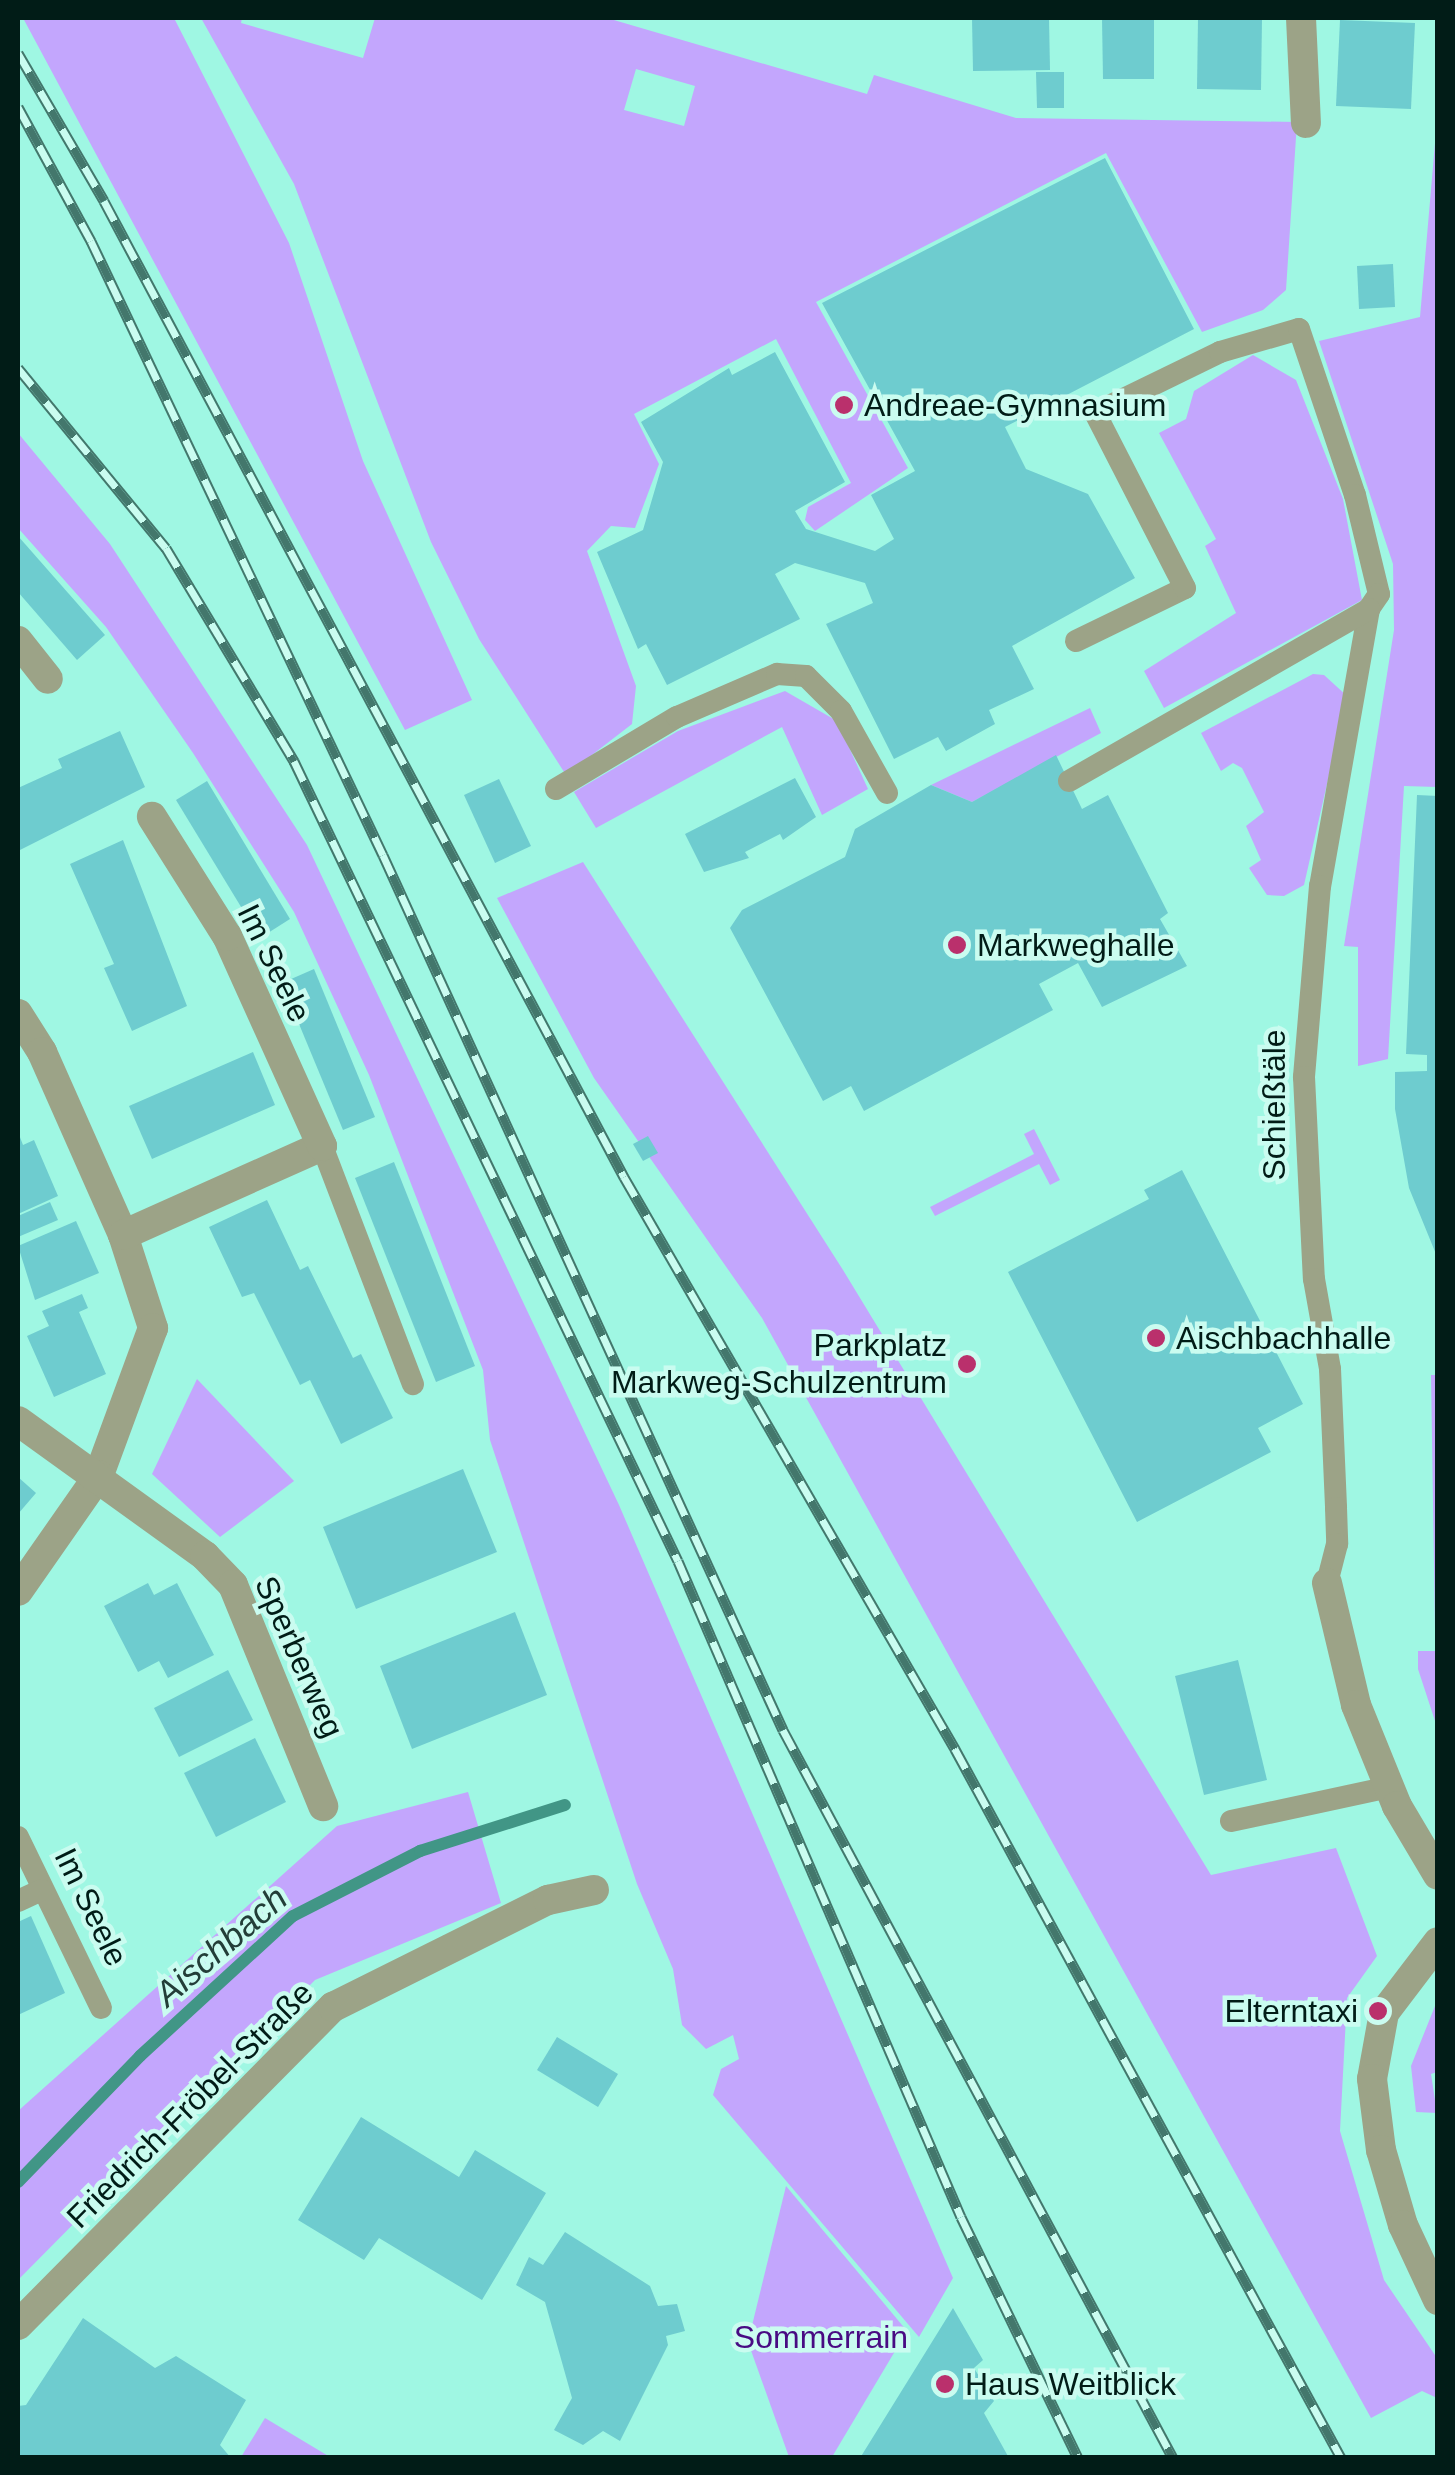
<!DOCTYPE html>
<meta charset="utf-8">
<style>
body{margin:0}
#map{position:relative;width:1455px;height:2475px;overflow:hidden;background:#9ff7e3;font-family:Arial,sans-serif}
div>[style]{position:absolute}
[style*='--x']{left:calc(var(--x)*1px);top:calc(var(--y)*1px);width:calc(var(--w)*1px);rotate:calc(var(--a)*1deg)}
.green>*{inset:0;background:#c3a6fd}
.stream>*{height:12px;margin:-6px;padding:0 6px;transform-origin:6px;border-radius:6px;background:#419686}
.building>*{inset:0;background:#6ecccf}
.lane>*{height:22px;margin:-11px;padding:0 11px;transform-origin:11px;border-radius:11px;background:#9ca387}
.street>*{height:30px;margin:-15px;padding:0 15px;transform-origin:15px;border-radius:15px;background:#9ca387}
.rail>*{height:11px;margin-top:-5.5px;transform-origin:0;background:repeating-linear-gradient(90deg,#cafcf0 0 22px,#43776c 0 44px);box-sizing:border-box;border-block:2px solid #43776c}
.dots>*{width:28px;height:28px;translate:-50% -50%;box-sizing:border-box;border:5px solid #cafcf0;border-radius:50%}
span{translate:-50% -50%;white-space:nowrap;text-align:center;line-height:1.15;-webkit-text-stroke:9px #cafcf0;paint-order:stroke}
.poi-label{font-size:32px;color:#011c17}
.left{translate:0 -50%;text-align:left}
.right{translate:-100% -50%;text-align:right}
.street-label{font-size:32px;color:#011c17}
.park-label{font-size:32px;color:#480b83}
.water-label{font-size:35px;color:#233e38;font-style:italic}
.frame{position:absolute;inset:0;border:20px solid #011c17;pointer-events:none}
</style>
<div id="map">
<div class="green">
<div style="clip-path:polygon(23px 18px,174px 18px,289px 243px,363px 461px,472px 700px,405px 730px)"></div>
<div style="clip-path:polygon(evenodd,201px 18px,242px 18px,241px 23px,363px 58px,375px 18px,607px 18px,867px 94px,874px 75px,1016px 118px,1297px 122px,1286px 290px,1263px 310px,1202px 332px,1106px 153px,816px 302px,908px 468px,815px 531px,805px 520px,808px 507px,851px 483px,776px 339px,634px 414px,659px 464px,635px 528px,611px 526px,587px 551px,636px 686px,632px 724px,566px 775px,479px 639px,431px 542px,294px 184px,201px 18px,636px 69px,695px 86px,684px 126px,624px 110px,636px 69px)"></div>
<div style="clip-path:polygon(1437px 120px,1437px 787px,1404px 786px,1388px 1059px,1358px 1066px,1358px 947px,1344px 946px,1394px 630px,1393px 564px,1319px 341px,1420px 317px)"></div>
<div style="clip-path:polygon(1253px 355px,1296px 380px,1343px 499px,1362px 600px,1164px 708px,1144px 671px,1236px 613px,1205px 546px,1216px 539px,1159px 433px,1186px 419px,1194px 391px)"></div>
<div style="clip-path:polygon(18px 433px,110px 544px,307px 845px,619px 1505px,953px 2278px,919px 2337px,713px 2095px,721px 2069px,739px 2059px,733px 2035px,706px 2049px,682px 2025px,673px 1969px,637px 1884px,490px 1440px,483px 1370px,369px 1075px,294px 912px,193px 753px,106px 627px,18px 528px)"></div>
<div style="clip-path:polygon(1313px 674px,1324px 675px,1347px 696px,1304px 885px,1284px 896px,1267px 895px,1249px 868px,1261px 860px,1246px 826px,1264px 812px,1242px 768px,1233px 763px,1221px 771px,1201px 733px)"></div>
<div style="clip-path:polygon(785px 691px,837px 721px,868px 789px,822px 815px,782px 727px,596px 828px,574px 792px,678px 731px)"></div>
<div style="clip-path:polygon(1090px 708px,1101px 733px,972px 802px,931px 785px)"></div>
<div style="clip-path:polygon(583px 862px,843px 1270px,1211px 1875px,1336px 1848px,1377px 1956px,1347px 1998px,1340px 2131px,1384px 2280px,1437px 2358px,1437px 2398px,1422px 2391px,1371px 2418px,762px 1318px,594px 1078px,497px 898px)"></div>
<div style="clip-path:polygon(1034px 1129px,1060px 1180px,1050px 1185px,1039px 1164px,935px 1216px,930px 1207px,1034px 1154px,1024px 1134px)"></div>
<div style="clip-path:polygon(1431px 1375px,1438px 1375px,1435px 1629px)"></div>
<div style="clip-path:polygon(197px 1379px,294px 1481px,220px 1537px,152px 1474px)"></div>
<div style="clip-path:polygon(1418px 1651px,1437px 1651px,1437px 1727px,1418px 1669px)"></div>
<div style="clip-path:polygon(468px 1792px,501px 1903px,315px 1980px,18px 2280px,18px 2111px,337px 1826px)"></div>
<div style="clip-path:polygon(1437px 2001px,1437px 2072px,1431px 2074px,1437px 2113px,1416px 2112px,1411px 2066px)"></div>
<div style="clip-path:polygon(786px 2186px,907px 2331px,832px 2457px,789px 2457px,748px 2342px)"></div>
<div style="clip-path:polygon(265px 2418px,330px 2457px,241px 2457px)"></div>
</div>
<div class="stream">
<div style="--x:18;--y:2182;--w:175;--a:-45.9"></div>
<div style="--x:140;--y:2056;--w:207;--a:-42.5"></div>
<div style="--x:293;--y:1916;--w:143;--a:-27.1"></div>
<div style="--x:420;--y:1851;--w:152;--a:-17.6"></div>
</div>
<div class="building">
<div style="clip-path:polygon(972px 18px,1049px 18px,1050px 70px,973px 71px)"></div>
<div style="clip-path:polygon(1102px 18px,1154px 18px,1154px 79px,1103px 79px)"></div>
<div style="clip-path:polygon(1198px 18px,1262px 18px,1261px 90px,1197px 89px)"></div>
<div style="clip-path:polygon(1340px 20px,1415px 23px,1411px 109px,1336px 106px)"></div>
<div style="clip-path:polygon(1036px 72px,1064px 72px,1064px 108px,1037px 108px)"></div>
<div style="clip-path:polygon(1105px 158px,1194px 329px,1005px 427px,1026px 469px,1088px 494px,1135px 578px,1012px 646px,1034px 689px,989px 710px,995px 724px,946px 751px,938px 737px,894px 759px,826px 624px,873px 603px,865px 583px,795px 563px,775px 574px,800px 619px,667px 685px,646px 644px,638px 649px,597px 552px,643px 530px,663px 462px,641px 422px,729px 368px,732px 375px,775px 352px,845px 482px,795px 511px,806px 529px,875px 551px,894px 539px,871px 495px,915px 471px,822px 303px)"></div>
<div style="clip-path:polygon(1393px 264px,1395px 307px,1359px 309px,1357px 266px)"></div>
<div style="clip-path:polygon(18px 536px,105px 635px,77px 660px,18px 592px)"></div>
<div style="clip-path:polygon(120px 731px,145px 787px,18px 851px,18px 788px,62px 768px,58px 759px)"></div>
<div style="clip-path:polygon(1056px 755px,1082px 809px,1108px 795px,1168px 913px,1160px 919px,1187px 966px,1102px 1007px,1078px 963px,1039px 984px,1053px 1010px,864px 1111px,851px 1086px,823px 1101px,730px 928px,742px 910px,845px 857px,855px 829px,931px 785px,972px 802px)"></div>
<div style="clip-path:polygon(795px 778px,816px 817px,783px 840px,780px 834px,745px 852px,749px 858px,704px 872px,685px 834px)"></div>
<div style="clip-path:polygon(499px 779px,531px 846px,495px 863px,464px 795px)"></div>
<div style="clip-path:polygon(207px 781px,290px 919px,260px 938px,176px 800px)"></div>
<div style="clip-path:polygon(1417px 795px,1438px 796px,1438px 1259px,1409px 1188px,1395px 1109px,1395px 1072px,1427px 1071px,1427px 1055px,1406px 1054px)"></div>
<div style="clip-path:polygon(123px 840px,187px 1006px,132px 1031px,104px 968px,114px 964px,70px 864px)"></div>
<div style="clip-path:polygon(314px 969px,375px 1117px,343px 1130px,282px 983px)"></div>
<div style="clip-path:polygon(253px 1052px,275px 1105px,152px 1159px,129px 1106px)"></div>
<div style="clip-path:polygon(18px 1132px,23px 1145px,34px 1140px,58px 1196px,18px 1214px)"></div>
<div style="clip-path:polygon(648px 1136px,658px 1153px,643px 1161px,633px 1144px)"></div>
<div style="clip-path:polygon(394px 1162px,475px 1366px,436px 1382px,355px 1178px)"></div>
<div style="clip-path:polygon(1182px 1170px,1303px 1404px,1258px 1428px,1271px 1452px,1137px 1522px,1008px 1272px,1149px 1199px,1144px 1190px)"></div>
<div style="clip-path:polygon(267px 1200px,300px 1270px,308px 1266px,353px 1358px,361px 1354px,393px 1418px,341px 1444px,310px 1380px,300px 1385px,254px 1293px,242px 1297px,209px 1227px)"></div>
<div style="clip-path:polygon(50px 1202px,58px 1220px,18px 1237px,18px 1216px)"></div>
<div style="clip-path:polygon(76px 1221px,99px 1273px,35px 1300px,18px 1246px)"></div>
<div style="clip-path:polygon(82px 1294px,88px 1308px,79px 1312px,106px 1374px,54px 1397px,27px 1336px,49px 1326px,42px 1311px)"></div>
<div style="clip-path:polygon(463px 1469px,497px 1552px,356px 1609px,323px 1527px)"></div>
<div style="clip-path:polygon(18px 1477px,36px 1493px,18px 1514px)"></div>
<div style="clip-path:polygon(148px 1583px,154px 1595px,177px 1583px,214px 1655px,168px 1678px,159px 1661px,138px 1672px,104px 1606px)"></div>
<div style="clip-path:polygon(515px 1612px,547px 1695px,412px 1749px,380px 1666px)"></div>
<div style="clip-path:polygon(1238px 1660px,1267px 1780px,1204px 1795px,1175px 1676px)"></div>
<div style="clip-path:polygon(228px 1670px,253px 1720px,179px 1757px,154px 1708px)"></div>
<div style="clip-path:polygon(255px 1738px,286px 1802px,216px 1837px,184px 1773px)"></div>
<div style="clip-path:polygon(31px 1916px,65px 1993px,18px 2015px,18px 1922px)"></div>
<div style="clip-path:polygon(557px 2037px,618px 2074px,598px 2107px,537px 2070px)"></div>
<div style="clip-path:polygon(361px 2117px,459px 2177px,475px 2150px,546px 2193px,482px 2300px,379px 2238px,364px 2260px,298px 2220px)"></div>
<div style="clip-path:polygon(565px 2232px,650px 2286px,658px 2306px,677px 2304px,685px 2331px,666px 2336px,668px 2345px,620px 2441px,603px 2431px,583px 2445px,554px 2430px,572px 2398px,545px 2302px,516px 2285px,529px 2257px,543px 2265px)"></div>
<div style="clip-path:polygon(953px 2308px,983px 2360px,974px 2368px,994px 2401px,984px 2413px,1009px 2458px,860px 2458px)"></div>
<div style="clip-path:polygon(83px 2318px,155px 2368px,176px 2356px,246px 2400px,220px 2445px,231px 2458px,18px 2458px,18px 2406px,26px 2405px)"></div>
</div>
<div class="lane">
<div style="--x:1076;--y:641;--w:121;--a:-25.9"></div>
<div style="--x:1185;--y:588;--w:197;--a:-117.2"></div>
<div style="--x:1095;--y:413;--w:139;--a:-26"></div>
<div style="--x:1220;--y:352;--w:82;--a:-16.2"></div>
<div style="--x:1299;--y:329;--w:175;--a:71.4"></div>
<div style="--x:1355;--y:495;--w:102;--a:76.4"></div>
<div style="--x:1379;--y:594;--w:18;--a:124"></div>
<div style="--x:1369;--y:609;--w:281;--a:100"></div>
<div style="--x:1320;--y:886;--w:192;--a:94.8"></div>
<div style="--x:1304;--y:1077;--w:202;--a:87.2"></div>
<div style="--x:1314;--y:1279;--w:91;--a:79.9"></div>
<div style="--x:1330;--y:1369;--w:139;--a:87.5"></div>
<div style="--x:1336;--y:1508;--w:36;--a:88"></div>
<div style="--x:1337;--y:1544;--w:40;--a:104.4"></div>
<div style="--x:1069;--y:781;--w:346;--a:-29.8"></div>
<div style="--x:556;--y:789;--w:141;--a:-30.8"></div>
<div style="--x:677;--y:717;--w:109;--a:-23.3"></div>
<div style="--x:777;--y:674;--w:29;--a:4"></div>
<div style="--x:806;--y:676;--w:49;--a:45"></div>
<div style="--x:841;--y:711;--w:94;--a:60.7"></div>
<div style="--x:322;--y:1146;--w:255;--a:69.1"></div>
<div style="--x:1231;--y:1821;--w:162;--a:-12.1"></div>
<div style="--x:18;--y:1837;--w:190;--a:64.1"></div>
<div style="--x:18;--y:1901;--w:26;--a:-25"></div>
</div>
<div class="street">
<div style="--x:1301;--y:18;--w:105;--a:87.3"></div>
<div style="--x:18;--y:641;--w:48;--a:51.7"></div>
<div style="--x:18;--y:1014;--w:45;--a:57.7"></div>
<div style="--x:42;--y:1052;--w:200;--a:66.1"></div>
<div style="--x:123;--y:1235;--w:98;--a:72.1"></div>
<div style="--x:153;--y:1328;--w:157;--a:110.2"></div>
<div style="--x:99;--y:1475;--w:141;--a:124.9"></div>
<div style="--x:123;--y:1235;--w:218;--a:-24.1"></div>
<div style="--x:322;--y:1146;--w:230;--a:-114.3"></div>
<div style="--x:227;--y:936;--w:141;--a:-122.2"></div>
<div style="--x:18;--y:1421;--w:231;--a:35.8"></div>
<div style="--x:205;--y:1556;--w:40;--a:46"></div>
<div style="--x:233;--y:1585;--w:239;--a:67.8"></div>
<div style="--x:1327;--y:1583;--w:125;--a:76.6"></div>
<div style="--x:1356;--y:1705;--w:109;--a:67.9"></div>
<div style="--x:1397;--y:1806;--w:80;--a:59.3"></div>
<div style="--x:1438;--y:1942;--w:89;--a:127.3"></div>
<div style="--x:1384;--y:2013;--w:67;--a:100.3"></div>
<div style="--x:1372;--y:2079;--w:72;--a:82.8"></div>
<div style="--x:1381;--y:2150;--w:78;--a:73.7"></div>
<div style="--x:1403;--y:2225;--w:83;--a:65"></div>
<div style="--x:18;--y:2325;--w:448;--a:-45.3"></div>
<div style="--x:333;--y:2007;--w:240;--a:-26.5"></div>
<div style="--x:548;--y:1900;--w:47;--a:-12.3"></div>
</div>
<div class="rail">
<div style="--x:18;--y:53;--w:171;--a:59.8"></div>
<div style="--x:104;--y:201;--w:1106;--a:61.95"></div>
<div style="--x:624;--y:1177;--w:661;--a:59.94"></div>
<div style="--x:955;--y:1749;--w:807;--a:61.43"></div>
<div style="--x:18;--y:107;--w:153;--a:61.4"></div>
<div style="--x:91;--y:241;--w:680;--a:64.57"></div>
<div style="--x:383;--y:855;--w:962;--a:65.43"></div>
<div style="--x:783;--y:1730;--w:826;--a:61.82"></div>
<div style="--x:18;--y:368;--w:233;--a:50.6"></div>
<div style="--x:166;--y:548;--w:249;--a:59"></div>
<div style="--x:294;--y:761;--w:887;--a:64.36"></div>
<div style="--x:678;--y:1561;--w:714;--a:66.66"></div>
<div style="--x:961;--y:2217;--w:268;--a:64.1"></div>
</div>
<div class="dots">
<div style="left:844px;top:405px;background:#ba306c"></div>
<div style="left:957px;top:945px;background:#ba306c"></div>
<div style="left:1156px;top:1338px;background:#ba306c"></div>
<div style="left:967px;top:1364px;background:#ba306c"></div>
<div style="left:1378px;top:2011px;background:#ba306c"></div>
<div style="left:945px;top:2384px;background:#ba306c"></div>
</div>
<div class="poi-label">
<span class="left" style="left:864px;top:405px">Andreae-Gymnasium</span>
<span class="left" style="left:977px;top:945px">Markweghalle</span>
<span class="left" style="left:1176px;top:1338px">Aischbachhalle</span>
<span class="right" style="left:947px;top:1364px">Parkplatz<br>Markweg-Schulzentrum</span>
<span class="right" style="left:1358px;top:2011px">Elterntaxi</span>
<span class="left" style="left:965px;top:2384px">Haus Weitblick</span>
</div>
<div class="street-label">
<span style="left:274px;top:963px;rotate:64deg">Im Seele</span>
<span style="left:1274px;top:1105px;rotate:-90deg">Schießtäle</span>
<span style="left:299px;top:1657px;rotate:66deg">Sperberweg</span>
<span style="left:91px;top:1907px;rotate:64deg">Im Seele</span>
<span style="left:190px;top:2105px;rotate:-45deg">Friedrich-Fröbel-Straße</span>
</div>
<div class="park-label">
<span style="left:821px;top:2337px">Sommerrain</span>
</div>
<div class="water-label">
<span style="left:221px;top:1946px;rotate:-41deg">Aischbach</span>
</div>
<div class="frame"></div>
</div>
